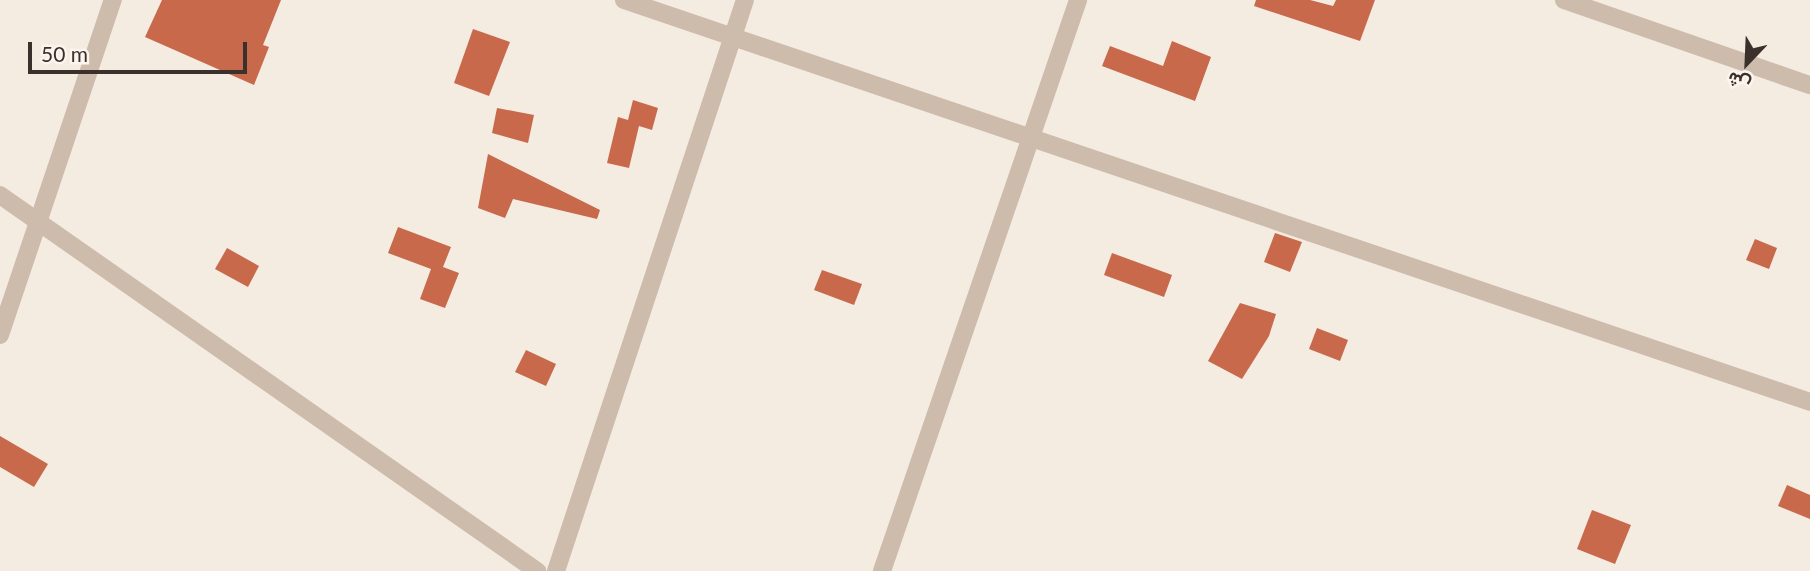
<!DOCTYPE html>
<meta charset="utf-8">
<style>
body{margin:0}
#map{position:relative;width:1810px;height:571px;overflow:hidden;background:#f4ebe1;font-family:Lato,Vazirmatn,sans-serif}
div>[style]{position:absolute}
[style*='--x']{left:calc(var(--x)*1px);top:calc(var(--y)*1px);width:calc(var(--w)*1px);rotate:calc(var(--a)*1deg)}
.building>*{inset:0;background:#c8694b}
.minor>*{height:18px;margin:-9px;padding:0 9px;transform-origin:9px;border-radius:9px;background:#cdbbac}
span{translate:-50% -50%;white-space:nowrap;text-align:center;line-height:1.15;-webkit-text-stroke:5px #fbf5ee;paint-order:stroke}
.north{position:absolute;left:1712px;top:28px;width:70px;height:70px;-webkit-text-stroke:5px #fbf5ee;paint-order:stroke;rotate:203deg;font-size:19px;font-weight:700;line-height:28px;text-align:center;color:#3b302b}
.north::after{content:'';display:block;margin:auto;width:24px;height:32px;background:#3b302b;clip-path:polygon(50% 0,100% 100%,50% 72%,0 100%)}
.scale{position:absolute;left:28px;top:42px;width:219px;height:32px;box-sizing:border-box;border:4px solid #3b302b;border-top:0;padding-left:9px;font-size:21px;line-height:24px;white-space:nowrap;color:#3b302b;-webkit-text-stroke:5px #fbf5ee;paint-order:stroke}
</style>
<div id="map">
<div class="building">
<div style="clip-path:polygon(162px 0,281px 0,263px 45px,269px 47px,254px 85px,145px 37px)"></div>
<div style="clip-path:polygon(1256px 0,1310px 0,1333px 6px,1336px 0,1375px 0,1360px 41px,1254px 6px)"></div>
<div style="clip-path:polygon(473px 29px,510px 42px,489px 96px,454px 83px)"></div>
<div style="clip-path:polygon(1172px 41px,1211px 57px,1195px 101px,1102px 66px,1110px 46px,1163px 66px)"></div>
<div style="clip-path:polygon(633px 100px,658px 108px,652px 130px,639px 126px,629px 168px,607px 163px,618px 117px,628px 120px)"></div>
<div style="clip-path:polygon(497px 108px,534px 115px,528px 143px,492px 133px)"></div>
<div style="clip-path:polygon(488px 154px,600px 210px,597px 219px,513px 199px,505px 218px,478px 208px)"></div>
<div style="clip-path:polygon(398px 227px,451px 247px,443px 267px,459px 273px,445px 308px,420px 299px,431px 269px,388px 253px)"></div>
<div style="clip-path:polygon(1275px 233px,1302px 242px,1290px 272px,1264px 262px)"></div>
<div style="clip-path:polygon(1755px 239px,1777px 248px,1769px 269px,1746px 260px)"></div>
<div style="clip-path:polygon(227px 248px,259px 266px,248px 287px,215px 269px)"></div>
<div style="clip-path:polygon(1112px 253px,1172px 275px,1164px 297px,1104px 275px)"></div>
<div style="clip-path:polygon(822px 270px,862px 284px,854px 305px,814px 290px)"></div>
<div style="clip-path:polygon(1240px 303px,1276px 314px,1269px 336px,1242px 379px,1208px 361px)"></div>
<div style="clip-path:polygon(1317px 328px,1348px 340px,1340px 361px,1309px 349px)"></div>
<div style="clip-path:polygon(526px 350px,556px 364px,546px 386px,515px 372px)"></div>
<div style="clip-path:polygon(0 436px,48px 464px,34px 487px,0 467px)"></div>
<div style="clip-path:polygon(1787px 485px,1810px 495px,1810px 519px,1778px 506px)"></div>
<div style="clip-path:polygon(1592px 510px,1631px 525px,1615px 564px,1577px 549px)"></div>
</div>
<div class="minor">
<div style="--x:624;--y:0;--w:1252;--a:18.72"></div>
<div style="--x:1564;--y:0;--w:260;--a:19.1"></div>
<div style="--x:0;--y:195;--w:656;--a:35"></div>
<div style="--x:0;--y:335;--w:354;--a:-71.4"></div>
<div style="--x:556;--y:571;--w:601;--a:-71.69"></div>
<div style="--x:882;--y:571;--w:604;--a:-71.05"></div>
</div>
<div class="north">ش</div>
<div class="scale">50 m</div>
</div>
